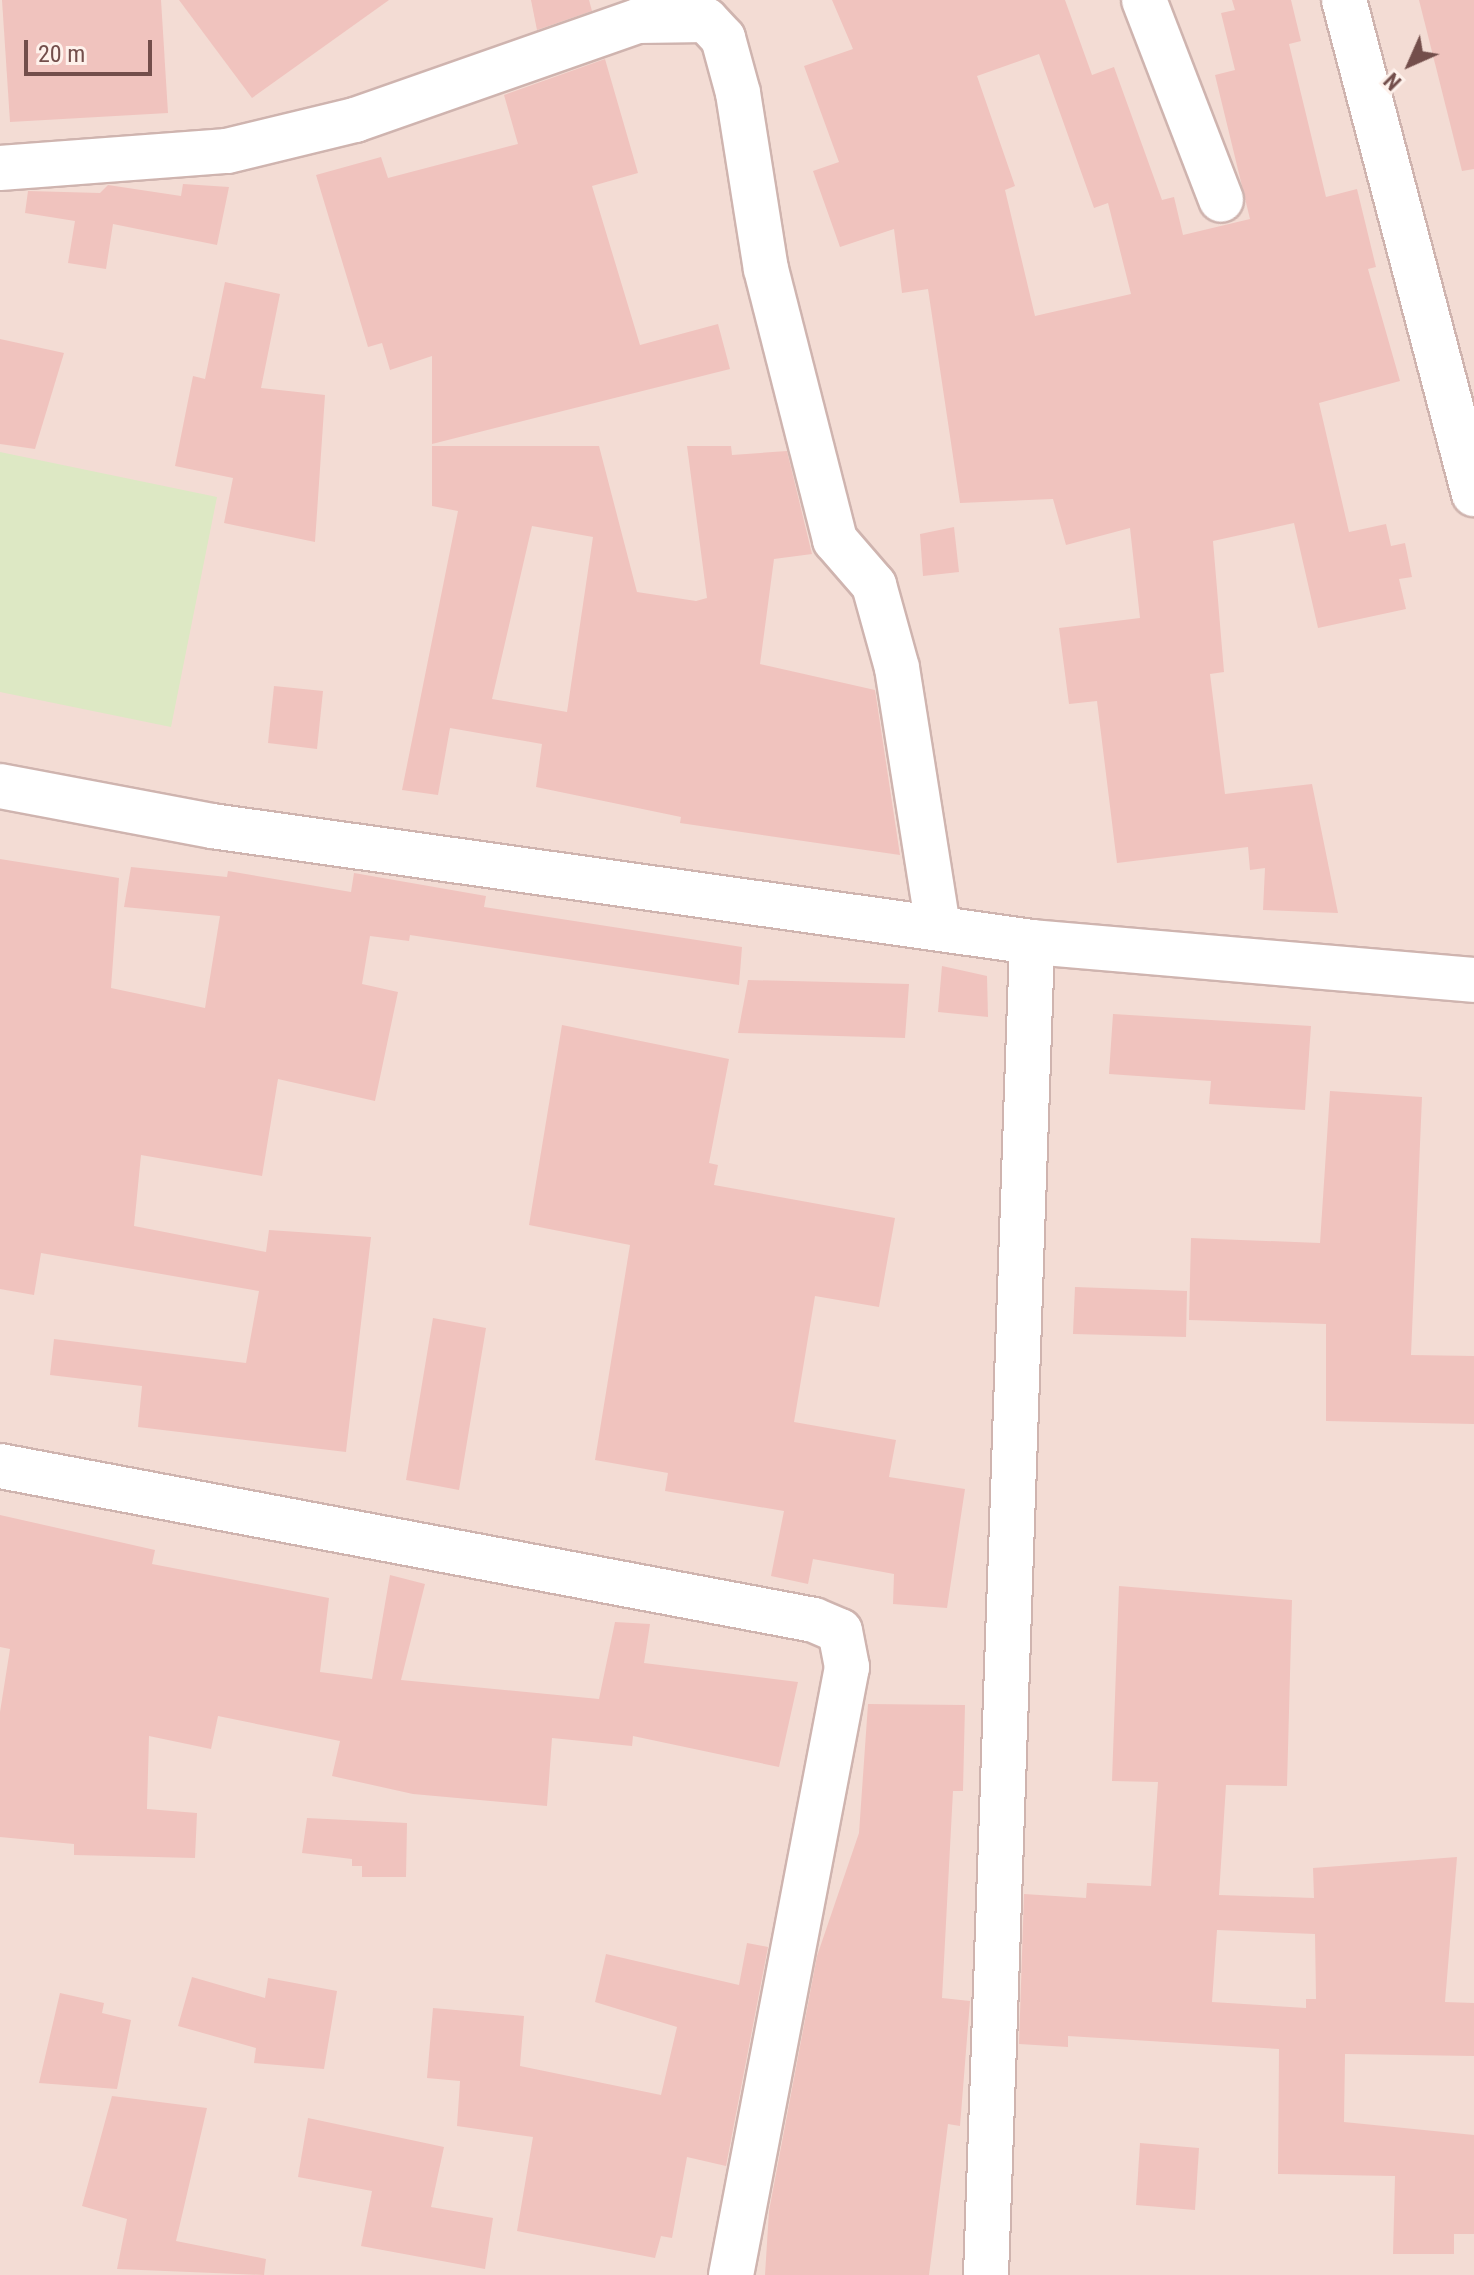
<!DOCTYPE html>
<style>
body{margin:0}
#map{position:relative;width:1474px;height:2275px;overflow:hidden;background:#fbece5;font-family:"Roboto Condensed",sans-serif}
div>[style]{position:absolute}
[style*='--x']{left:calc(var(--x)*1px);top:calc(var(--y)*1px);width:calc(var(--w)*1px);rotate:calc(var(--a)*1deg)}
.residential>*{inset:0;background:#f3dcd4}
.green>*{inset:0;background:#dde8c4}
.building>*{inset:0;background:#f0c3be}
.roads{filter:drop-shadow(2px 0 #cfb4af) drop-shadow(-2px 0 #cfb4af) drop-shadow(0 2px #cfb4af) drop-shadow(0 -2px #cfb4af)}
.street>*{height:44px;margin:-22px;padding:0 22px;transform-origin:22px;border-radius:22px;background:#fff}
span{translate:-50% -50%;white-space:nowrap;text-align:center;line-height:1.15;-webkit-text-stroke:7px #fef1eb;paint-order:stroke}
.north{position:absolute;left:1370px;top:24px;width:80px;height:80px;-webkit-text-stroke:6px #fef1eb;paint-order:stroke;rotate:225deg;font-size:22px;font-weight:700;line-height:32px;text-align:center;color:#734e4b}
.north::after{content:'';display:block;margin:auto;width:28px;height:36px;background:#734e4b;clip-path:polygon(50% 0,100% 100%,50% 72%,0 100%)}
.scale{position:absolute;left:24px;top:40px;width:128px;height:36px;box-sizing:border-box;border:4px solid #734e4b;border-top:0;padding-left:10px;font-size:24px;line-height:28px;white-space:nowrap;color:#734e4b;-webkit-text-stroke:6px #fef1eb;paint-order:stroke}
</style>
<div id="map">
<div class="residential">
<div style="clip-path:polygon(0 0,1474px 0,1474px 2275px,0 2275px)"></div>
</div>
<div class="green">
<div style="clip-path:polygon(0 452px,217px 497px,171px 727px,0 692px)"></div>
</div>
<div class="building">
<div style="clip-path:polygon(2px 0,161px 0,168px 113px,10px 122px)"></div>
<div style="clip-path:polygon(179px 0,389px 0,252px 98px)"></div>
<div style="clip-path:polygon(531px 0,589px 0,592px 11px,537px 30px)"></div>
<div style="clip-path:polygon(evenodd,832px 0,1065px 0,1092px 75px,1114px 67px,1162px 200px,1174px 197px,1183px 235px,1250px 219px,1215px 75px,1235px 70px,1221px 13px,1235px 10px,1232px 0,1291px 0,1301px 41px,1289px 44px,1326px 197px,1357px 189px,1376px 267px,1368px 269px,1400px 381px,1319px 403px,1349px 532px,1386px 524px,1391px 546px,1405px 543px,1412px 577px,1399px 579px,1406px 609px,1318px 628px,1294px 523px,1213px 541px,1224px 672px,1210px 674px,1225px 794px,1312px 784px,1338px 913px,1263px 910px,1265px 868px,1250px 870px,1248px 847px,1117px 863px,1097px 701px,1069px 704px,1059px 628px,1140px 618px,1130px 528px,1066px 545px,1053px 499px,960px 503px,928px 289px,902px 293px,894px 229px,840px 247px,813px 171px,839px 162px,804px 66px,853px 49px,832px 0,1039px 54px,1094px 208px,1108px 203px,1131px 294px,1035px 316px,1005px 190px,1015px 186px,977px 76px,1039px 54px)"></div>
<div style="clip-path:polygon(1419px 0,1474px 0,1474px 169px,1462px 171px)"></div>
<div style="clip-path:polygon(605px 59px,638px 173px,592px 186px,640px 345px,718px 324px,730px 369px,432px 444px,432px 356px,390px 370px,382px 343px,368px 347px,316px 175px,381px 157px,388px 178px,518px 144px,504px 95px)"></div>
<div style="clip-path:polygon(183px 184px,229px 187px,217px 245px,113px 224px,106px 269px,68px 263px,75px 221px,25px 213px,28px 191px,100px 193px,108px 185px,181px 196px)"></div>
<div style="clip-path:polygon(225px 282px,280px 294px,261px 388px,325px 395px,315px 542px,224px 523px,233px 478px,175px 466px,193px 376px,205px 379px)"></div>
<div style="clip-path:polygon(0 339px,64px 353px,35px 449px,0 444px)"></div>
<div style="clip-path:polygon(evenodd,432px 446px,599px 446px,637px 592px,696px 601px,707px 598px,687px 446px,731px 446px,732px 455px,787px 451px,812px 554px,774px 559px,760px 664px,875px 690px,900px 855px,680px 823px,681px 817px,536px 787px,542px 744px,450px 728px,438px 795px,402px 790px,458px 511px,432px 506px,432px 446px,532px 526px,593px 537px,567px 712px,492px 699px,532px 526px)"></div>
<div style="clip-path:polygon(954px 527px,959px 572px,923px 576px,920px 534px)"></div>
<div style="clip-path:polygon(274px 686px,323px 691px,317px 749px,268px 743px)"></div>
<div style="clip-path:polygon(0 859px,119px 878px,111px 988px,205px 1008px,220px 916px,124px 907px,131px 867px,227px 877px,228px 871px,351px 892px,354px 873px,486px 896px,484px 907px,742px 947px,739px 985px,410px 935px,409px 941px,370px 936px,362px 984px,398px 992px,375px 1101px,278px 1079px,262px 1176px,141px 1155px,134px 1226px,266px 1252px,269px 1230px,371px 1237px,346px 1452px,138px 1427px,142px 1386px,50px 1375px,54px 1339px,246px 1363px,259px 1291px,41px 1253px,34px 1295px,0 1289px)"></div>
<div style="clip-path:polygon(942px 966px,987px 976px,988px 1017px,938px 1012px)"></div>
<div style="clip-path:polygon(748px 980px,909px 984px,905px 1038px,738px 1033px)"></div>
<div style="clip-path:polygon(1113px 1014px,1311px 1026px,1305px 1110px,1209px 1104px,1211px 1081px,1109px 1074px)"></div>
<div style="clip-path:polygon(562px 1025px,729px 1059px,709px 1163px,718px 1165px,714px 1185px,895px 1218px,879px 1307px,815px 1296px,794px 1422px,896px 1440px,889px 1477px,965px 1489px,947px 1608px,893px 1604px,894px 1574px,813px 1559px,808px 1584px,771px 1576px,784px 1511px,665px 1491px,668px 1473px,595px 1460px,630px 1245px,529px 1225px)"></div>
<div style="clip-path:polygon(1330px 1091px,1422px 1097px,1411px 1355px,1474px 1356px,1474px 1424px,1326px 1421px,1326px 1324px,1189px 1320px,1191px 1238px,1320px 1243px)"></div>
<div style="clip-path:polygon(1075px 1287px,1187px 1291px,1186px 1337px,1073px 1334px)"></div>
<div style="clip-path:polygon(433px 1318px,486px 1328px,459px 1490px,406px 1480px)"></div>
<div style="clip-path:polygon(0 1515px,155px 1550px,152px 1564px,329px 1598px,320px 1672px,372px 1679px,390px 1575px,425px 1584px,401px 1680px,599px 1699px,615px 1622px,650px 1624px,644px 1663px,798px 1682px,779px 1767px,633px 1736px,632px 1746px,552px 1738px,547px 1806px,413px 1794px,332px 1776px,340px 1741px,218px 1716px,211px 1749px,149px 1736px,147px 1809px,197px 1813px,195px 1858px,74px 1855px,74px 1844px,0 1837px,0 1712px,10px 1649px,0 1647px)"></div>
<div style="clip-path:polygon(evenodd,1119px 1586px,1292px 1600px,1287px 1786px,1226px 1785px,1219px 1895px,1314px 1898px,1313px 1868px,1457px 1857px,1445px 2002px,1474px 2003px,1474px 2056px,1345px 2054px,1344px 2122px,1474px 2135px,1474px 2234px,1454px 2234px,1454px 2254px,1393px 2254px,1395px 2176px,1278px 2174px,1279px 2049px,1068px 2036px,1068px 2047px,1019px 2044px,1024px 1894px,1086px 1898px,1087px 1883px,1151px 1886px,1158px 1782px,1112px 1781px,1119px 1586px,1217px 1930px,1315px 1934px,1316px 1999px,1306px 1999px,1306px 2008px,1212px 2002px,1217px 1930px)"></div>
<div style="clip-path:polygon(868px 1704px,965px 1705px,963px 1791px,953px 1791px,942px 1998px,970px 2001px,960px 2126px,948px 2124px,929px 2275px,765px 2275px,769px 2211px,817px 1956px,859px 1833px)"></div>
<div style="clip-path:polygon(307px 1818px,407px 1823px,406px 1877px,362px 1877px,362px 1866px,352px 1866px,352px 1859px,302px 1853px)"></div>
<div style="clip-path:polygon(747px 1943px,768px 1947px,726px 2166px,687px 2157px,672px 2238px,661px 2236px,655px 2258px,517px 2231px,533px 2137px,457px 2126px,460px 2081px,427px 2078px,433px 2008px,524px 2016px,520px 2066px,661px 2095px,677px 2027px,595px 2002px,606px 1954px,739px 1985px)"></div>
<div style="clip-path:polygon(192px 1977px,265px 1998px,268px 1978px,337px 1991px,324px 2069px,254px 2063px,256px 2048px,178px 2026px)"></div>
<div style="clip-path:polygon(60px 1993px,104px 2003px,102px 2013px,131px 2020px,117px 2089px,39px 2083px)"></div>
<div style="clip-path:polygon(112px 2096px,207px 2108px,176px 2241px,266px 2259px,264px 2275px,117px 2269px,127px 2219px,82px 2206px)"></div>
<div style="clip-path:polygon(308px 2118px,444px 2147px,431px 2207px,493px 2218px,485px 2269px,361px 2246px,372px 2191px,298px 2177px)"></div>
<div style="clip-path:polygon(1140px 2143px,1199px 2148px,1195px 2210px,1136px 2205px)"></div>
</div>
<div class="roads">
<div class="street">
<div style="--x:1144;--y:0;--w:214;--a:68.9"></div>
<div style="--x:1344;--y:0;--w:511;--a:75.26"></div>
<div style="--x:0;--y:168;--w:228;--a:-4.3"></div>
<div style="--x:227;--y:151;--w:132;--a:-13.6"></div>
<div style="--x:355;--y:120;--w:300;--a:-19.3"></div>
<div style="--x:638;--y:21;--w:68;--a:-0.8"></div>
<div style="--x:706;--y:20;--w:25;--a:47"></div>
<div style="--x:723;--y:38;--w:57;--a:74.7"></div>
<div style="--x:738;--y:93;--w:178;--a:81"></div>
<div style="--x:766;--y:269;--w:280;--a:75.7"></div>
<div style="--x:835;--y:540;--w:60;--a:49.1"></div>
<div style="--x:874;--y:585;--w:86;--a:74.5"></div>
<div style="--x:897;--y:668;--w:263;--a:81"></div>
<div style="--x:0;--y:786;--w:216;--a:10.7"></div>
<div style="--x:212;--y:826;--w:828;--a:8.05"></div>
<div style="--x:1032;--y:942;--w:444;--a:4.9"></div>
<div style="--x:0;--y:1466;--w:828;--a:10.71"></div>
<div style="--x:814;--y:1620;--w:28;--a:23"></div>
<div style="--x:840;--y:1631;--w:37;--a:79"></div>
<div style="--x:847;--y:1667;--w:619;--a:100.8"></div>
<div style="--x:986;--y:2275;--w:1334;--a:-88.02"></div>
</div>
</div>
<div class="north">N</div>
<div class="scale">20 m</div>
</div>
